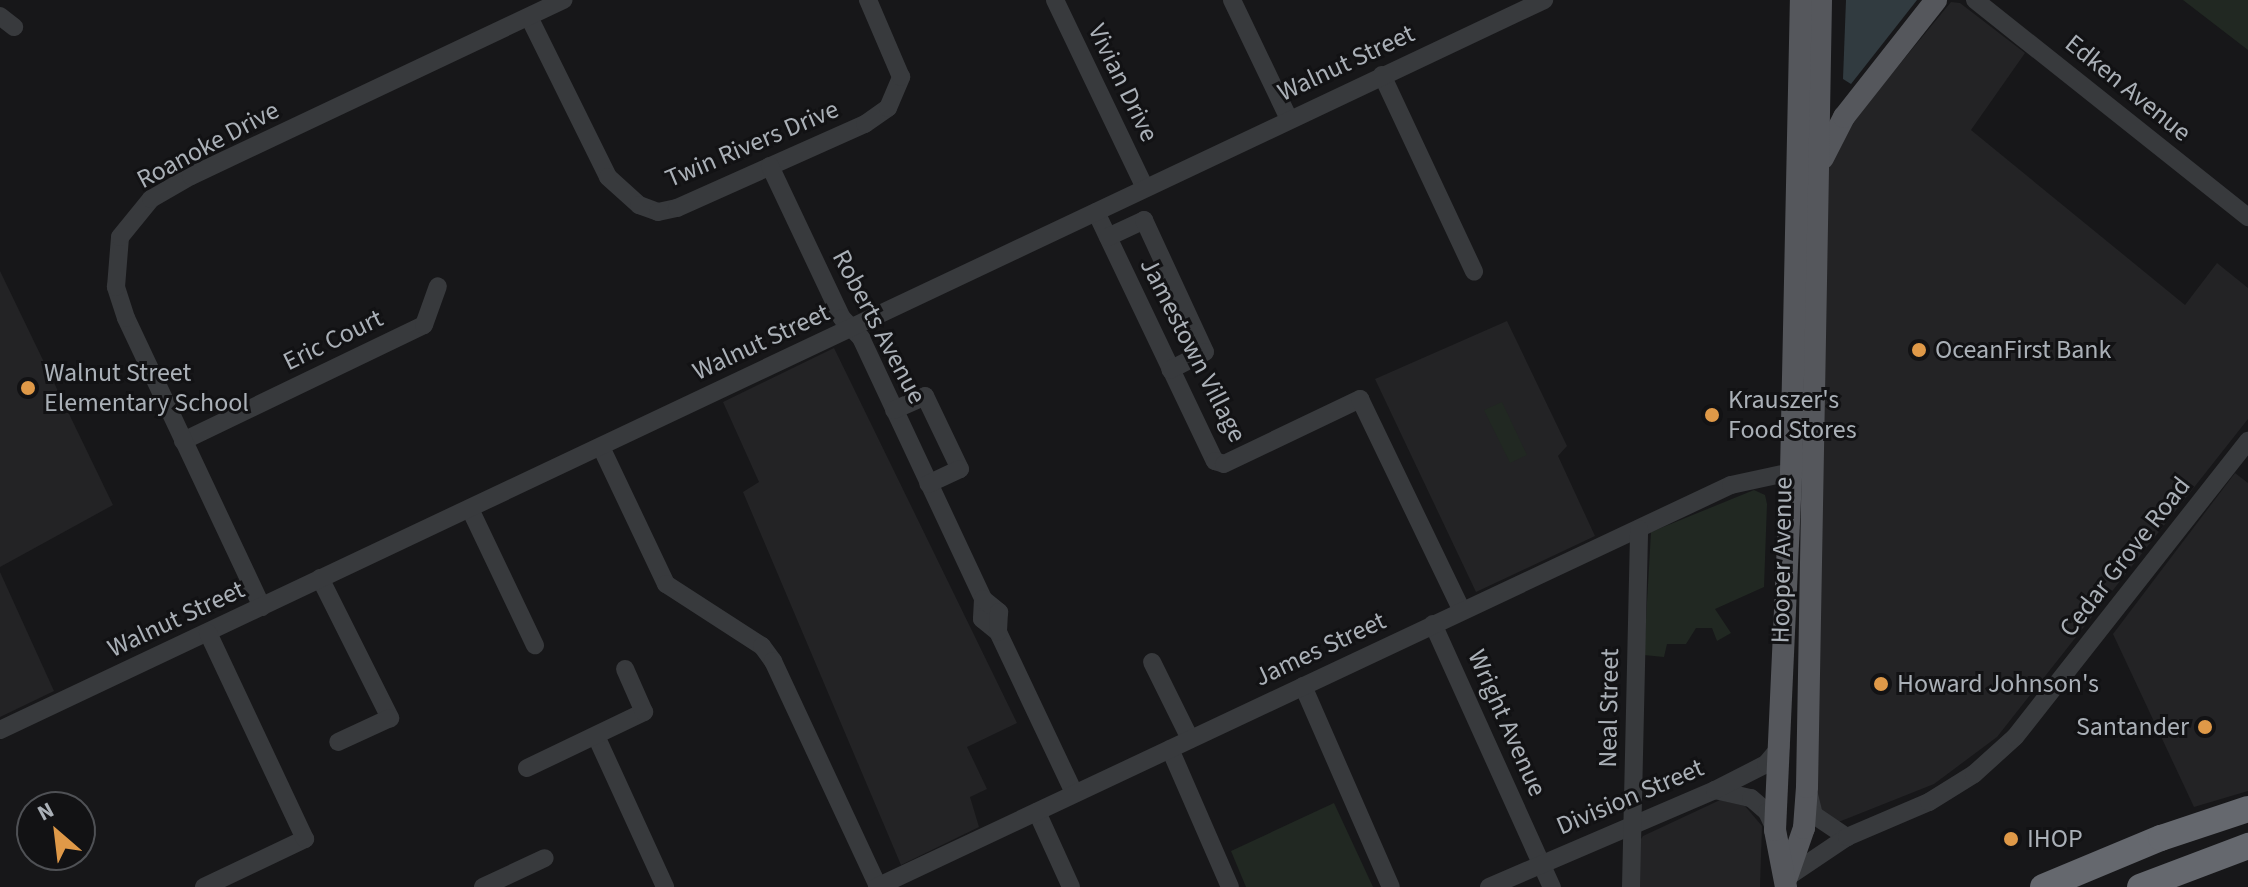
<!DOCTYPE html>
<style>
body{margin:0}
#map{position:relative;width:2248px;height:887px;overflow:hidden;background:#171719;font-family:"Source Sans 3",sans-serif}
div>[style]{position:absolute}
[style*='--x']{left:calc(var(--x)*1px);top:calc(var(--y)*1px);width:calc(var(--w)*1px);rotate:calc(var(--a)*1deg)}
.built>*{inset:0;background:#232325}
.green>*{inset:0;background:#212822}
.water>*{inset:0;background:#313b40}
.minor>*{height:18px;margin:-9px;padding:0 9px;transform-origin:9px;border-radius:9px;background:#383a3d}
.major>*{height:22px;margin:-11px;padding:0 11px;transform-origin:11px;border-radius:11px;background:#55575c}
.highway>*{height:26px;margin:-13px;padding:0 13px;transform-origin:13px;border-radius:13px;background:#65686e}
.dots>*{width:22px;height:22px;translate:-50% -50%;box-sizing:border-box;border:4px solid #121214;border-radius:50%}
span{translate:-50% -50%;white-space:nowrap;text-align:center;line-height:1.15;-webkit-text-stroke:6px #121214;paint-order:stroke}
.street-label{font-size:26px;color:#aab0b7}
.poi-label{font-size:26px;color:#aab0b7}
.left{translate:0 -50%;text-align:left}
.right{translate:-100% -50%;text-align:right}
.north{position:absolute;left:16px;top:791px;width:80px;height:80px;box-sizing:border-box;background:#121214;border:2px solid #4f5155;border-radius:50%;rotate:332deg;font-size:22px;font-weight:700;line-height:32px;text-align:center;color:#aab0b7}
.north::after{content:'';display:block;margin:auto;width:28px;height:36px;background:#df9948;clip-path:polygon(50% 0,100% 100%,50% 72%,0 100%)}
</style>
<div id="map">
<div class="built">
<div style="clip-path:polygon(1951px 2px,1960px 3px,2025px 53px,1971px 130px,2185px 305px,2217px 263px,2248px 288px,2248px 419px,1997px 737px,1934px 784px,1836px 823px,1827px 820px,1814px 794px,1828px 170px,1837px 140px)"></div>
<div style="clip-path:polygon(0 271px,113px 505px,0 567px)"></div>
<div style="clip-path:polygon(1507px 321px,1567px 446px,1558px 456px,1595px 536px,1476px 592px,1375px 379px)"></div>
<div style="clip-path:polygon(834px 348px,1017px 723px,967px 747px,987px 789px,970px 797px,979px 827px,901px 865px,743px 492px,759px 482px,723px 402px)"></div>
<div style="clip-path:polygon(2235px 473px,2248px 483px,2248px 791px,2194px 807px,2113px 634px)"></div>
<div style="clip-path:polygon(0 572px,54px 691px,0 717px)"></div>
<div style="clip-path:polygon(1720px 800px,1745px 806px,1762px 826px,1760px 887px,1637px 887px,1637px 845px,1643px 836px)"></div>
</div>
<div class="green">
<div style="clip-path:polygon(2183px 0,2248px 0,2248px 50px)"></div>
<div style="clip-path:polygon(1502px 402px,1527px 455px,1510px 463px,1484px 410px)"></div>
<div style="clip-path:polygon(1754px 490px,1765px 495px,1767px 504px,1764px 587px,1715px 609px,1731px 633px,1717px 641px,1712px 628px,1696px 628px,1686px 644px,1667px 644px,1664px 657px,1644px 655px,1651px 532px)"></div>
<div style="clip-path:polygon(1334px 803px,1373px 887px,1246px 887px,1231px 851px)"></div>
</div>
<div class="water">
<div style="clip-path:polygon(1846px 0,1917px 0,1851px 84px,1843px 79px)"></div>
</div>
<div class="minor">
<div style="--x:1055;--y:0;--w:208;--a:64.4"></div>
<div style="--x:1232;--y:0;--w:132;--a:64.4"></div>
<div style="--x:1975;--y:0;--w:349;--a:38.5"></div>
<div style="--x:0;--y:16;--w:18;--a:38"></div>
<div style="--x:529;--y:17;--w:178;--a:63.7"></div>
<div style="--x:608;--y:177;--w:42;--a:42.1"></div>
<div style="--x:639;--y:205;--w:20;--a:20"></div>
<div style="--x:658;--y:212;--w:19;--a:-12"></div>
<div style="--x:677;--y:208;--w:206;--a:-24.1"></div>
<div style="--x:865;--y:124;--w:28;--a:-35"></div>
<div style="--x:888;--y:108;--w:34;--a:-67"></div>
<div style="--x:901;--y:77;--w:84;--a:-113.2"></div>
<div style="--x:1382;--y:75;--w:217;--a:64.9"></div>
<div style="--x:770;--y:166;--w:168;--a:64.7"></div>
<div style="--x:842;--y:318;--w:28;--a:46"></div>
<div style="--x:861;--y:338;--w:288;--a:64.9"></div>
<div style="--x:983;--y:599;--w:20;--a:93"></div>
<div style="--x:982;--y:619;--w:21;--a:39"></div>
<div style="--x:998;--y:632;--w:178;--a:64.7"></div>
<div style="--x:1096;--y:212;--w:276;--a:64.5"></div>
<div style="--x:1215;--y:461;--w:9;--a:18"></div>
<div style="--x:1224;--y:464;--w:151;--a:-25.5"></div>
<div style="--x:1360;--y:399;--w:235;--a:64.3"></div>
<div style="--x:1108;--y:237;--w:40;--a:-25"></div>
<div style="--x:1144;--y:220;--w:145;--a:65.2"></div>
<div style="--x:1205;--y:352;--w:39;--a:153"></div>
<div style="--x:894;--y:410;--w:34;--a:-24"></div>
<div style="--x:925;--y:396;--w:81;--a:64.4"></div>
<div style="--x:960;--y:469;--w:35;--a:155"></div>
<div style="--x:183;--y:441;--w:267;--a:-25.7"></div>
<div style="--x:424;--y:325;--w:41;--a:-70.3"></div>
<div style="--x:601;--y:447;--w:152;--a:64.6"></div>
<div style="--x:666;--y:584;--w:114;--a:32.9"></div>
<div style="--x:762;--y:646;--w:19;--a:54"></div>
<div style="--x:773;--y:661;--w:248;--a:65"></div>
<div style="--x:470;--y:509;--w:151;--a:64.5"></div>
<div style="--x:320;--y:578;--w:157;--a:63.4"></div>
<div style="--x:390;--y:718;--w:57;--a:155.2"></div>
<div style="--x:983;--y:599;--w:21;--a:39"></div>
<div style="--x:999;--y:612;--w:20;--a:93"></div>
<div style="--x:262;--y:607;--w:319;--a:-115.2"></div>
<div style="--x:126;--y:318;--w:33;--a:-108"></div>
<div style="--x:116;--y:287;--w:50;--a:-85.4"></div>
<div style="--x:120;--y:237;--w:49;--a:-50.8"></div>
<div style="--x:151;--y:199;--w:46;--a:-29.9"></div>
<div style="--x:191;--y:176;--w:412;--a:-25.3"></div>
<div style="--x:1433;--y:624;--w:289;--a:65.7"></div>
<div style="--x:1152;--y:662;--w:86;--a:63.7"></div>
<div style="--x:1303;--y:686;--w:219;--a:66.4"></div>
<div style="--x:0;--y:730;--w:1708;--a:-25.3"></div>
<div style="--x:596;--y:736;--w:166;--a:65.4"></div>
<div style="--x:1170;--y:749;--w:150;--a:66.5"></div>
<div style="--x:527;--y:768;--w:130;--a:-25.6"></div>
<div style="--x:644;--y:712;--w:47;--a:-113.8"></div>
<div style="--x:1715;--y:790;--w:37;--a:13"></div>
<div style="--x:1751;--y:798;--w:21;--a:41"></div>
<div style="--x:1767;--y:812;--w:19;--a:65"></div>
<div style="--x:1809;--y:795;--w:21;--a:76"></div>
<div style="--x:1814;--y:815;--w:40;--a:34"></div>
<div style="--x:1037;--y:812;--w:82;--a:65.6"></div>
<div style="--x:1786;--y:878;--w:73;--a:-33.9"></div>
<div style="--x:1847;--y:837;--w:89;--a:-23.1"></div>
<div style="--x:1929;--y:802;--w:53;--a:-31.9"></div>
<div style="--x:1974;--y:774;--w:55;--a:-42.1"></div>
<div style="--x:2015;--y:737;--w:377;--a:-51.8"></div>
<div style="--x:204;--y:887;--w:112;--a:-25.4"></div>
<div style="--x:305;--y:839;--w:228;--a:-115.2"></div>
<div style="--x:483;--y:887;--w:68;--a:-25.1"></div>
<div style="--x:877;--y:887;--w:944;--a:-25.21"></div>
<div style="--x:1731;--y:485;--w:61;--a:-12.2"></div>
<div style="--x:1489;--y:887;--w:246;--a:-23.2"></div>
<div style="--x:1715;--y:790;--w:57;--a:-27"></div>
<div style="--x:1766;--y:764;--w:23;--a:-50"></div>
<div style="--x:1631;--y:887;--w:358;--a:-88.7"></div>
</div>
<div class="major">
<div style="--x:1823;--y:158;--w:46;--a:-62.9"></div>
<div style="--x:1844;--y:117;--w:149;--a:-51.8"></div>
<div style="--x:1787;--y:877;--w:52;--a:-70.9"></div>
<div style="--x:1804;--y:828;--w:41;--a:-85.8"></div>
<div style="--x:1807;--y:787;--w:787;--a:-88.98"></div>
<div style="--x:1786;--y:887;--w:58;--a:-100.9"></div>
<div style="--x:1775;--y:830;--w:358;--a:-87.4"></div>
<div style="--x:1791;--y:472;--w:472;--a:-88.8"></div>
</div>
<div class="highway">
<div style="--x:2043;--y:887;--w:128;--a:-22.6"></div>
<div style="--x:2161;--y:838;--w:92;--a:-18.4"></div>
<div style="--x:2140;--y:887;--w:116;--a:-20.8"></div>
</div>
<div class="dots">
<div style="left:1919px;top:350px;background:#df9948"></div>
<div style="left:28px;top:388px;background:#df9948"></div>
<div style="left:1712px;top:415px;background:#df9948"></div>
<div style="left:1881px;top:684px;background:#df9948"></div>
<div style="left:2205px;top:727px;background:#df9948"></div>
<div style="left:2011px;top:839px;background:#df9948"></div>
</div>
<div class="street-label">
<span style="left:1346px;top:63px;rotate:-25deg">Walnut Street</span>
<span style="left:1123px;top:83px;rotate:64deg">Vivian Drive</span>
<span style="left:2128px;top:88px;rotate:39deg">Edken Avenue</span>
<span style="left:752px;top:144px;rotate:-23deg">Twin Rivers Drive</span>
<span style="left:208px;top:145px;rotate:-28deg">Roanoke Drive</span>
<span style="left:879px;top:327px;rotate:62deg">Roberts Avenue</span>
<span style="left:333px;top:340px;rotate:-26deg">Eric Court</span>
<span style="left:761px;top:342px;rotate:-25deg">Walnut Street</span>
<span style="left:1193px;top:350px;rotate:63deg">Jamestown Village</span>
<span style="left:2125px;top:557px;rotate:-52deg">Cedar Grove Road</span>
<span style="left:1782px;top:560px;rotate:-89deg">Hooper Avenue</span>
<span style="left:176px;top:619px;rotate:-25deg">Walnut Street</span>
<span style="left:1320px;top:649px;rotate:-25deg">James Street</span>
<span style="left:1609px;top:708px;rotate:-89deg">Neal Street</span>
<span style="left:1507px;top:723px;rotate:66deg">Wright Avenue</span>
<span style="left:1630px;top:797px;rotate:-23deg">Division Street</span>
</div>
<div class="poi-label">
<span class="left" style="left:1935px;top:350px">OceanFirst Bank</span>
<span class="left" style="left:44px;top:388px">Walnut Street<br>Elementary School</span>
<span class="left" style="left:1728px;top:415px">Krauszer's<br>Food Stores</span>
<span class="left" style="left:1897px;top:684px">Howard Johnson's</span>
<span class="right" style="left:2189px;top:727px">Santander</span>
<span class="left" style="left:2027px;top:839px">IHOP</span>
</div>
<div class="north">N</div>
</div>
